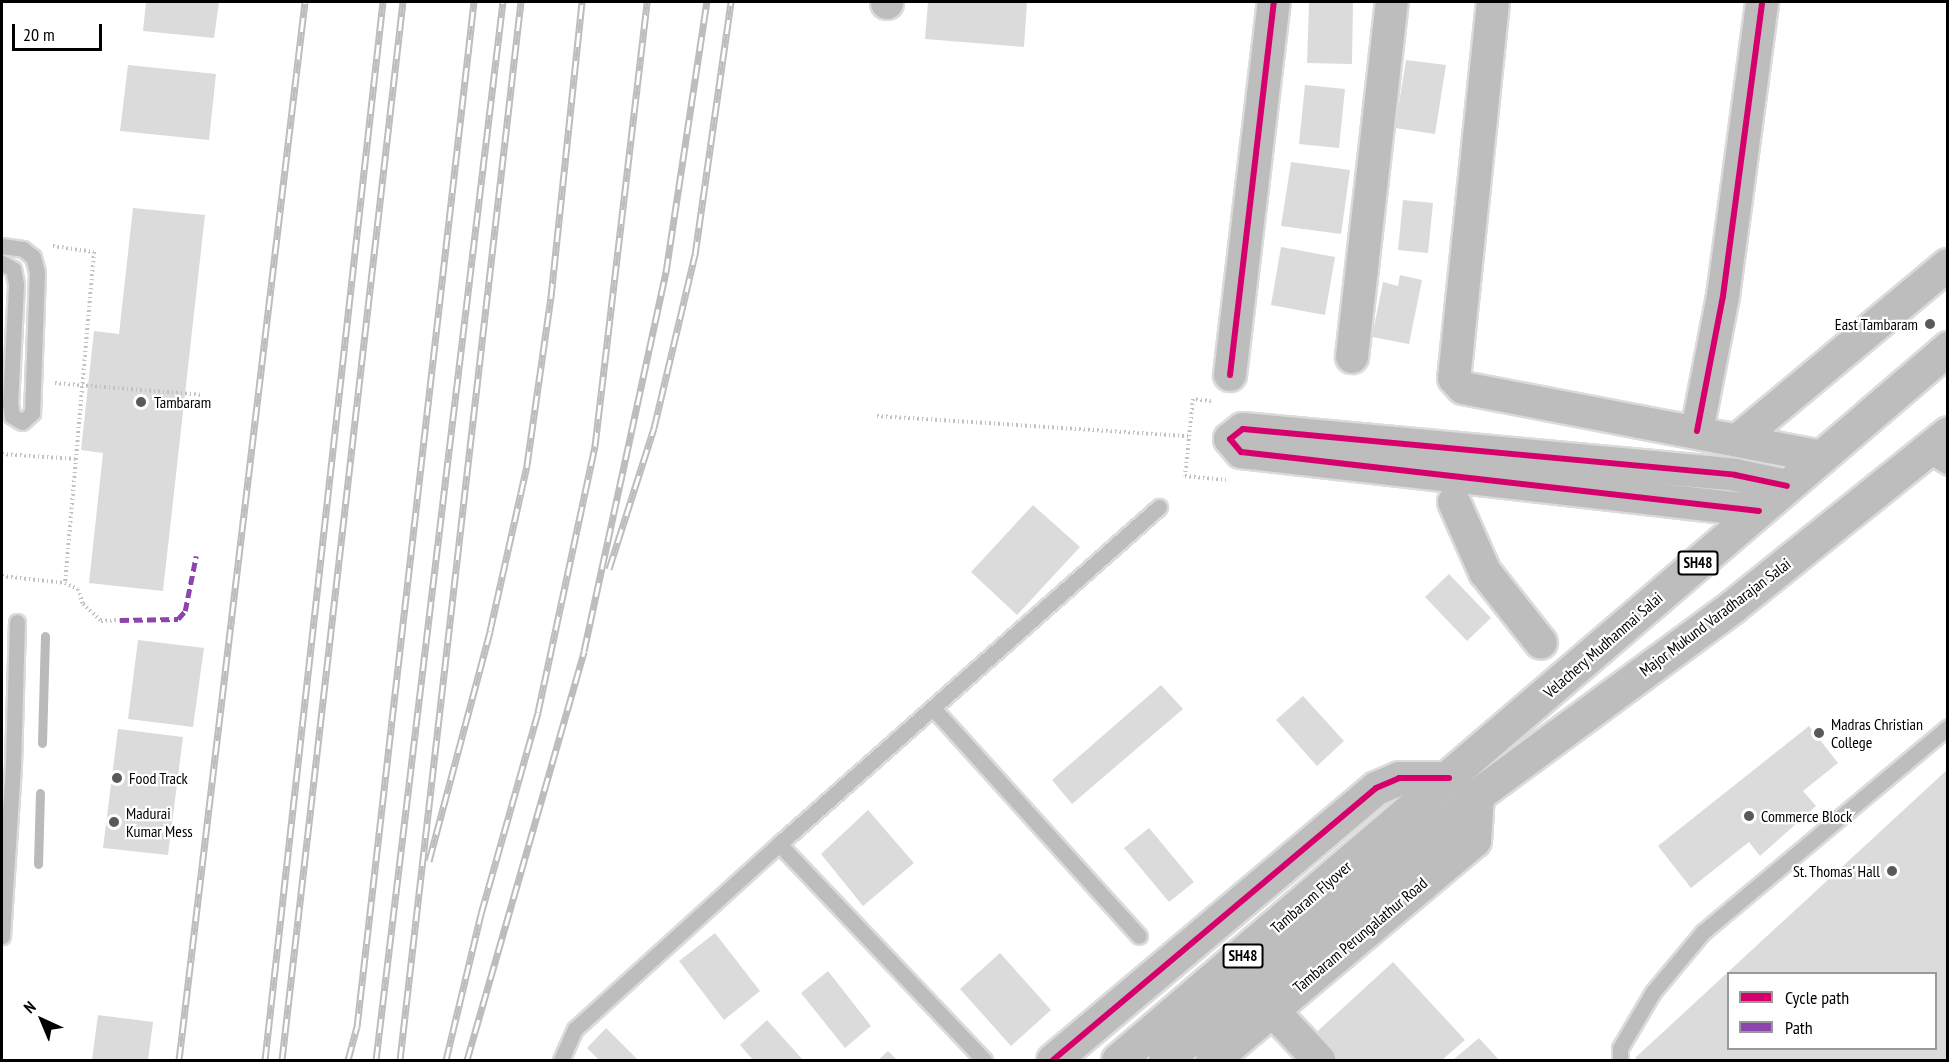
<!DOCTYPE html>
<style>
body{margin:0}
#map{position:relative;width:1949px;height:1062px;overflow:hidden;background:#fff;font-family:"PT Sans Narrow",sans-serif}
div>[style]{position:absolute}
[style*='--x']{left:calc(var(--x)*1px);top:calc(var(--y)*1px);width:calc(var(--w)*1px);rotate:calc(var(--a)*1deg)}
.stream>*{height:9px;margin:-4.5px;padding:0 4.5px;transform-origin:4.5px;border-radius:4.5px;background:#bababa}
.building>*{inset:0;background:#dbdbdb}
.path>*{height:4px;margin-top:-2px;transform-origin:0;background:repeating-linear-gradient(90deg,#c2c2c2 0 1.5px,transparent 0 4.5px)}
.roads{filter:drop-shadow(2px 0 #dbdbdb) drop-shadow(-2px 0 #dbdbdb) drop-shadow(0 2px #dbdbdb) drop-shadow(0 -2px #dbdbdb)}
.service>*{height:15px;margin:-7.5px;padding:0 7.5px;transform-origin:7.5px;border-radius:7.5px;background:#bdbdbd}
.minor>*{height:32px;margin:-16px;padding:0 16px;transform-origin:16px;border-radius:16px;background:#bdbdbd}
.tertiary>*{height:33px;margin:-16.5px;padding:0 16.5px;transform-origin:16.5px;border-radius:16.5px;background:#bdbdbd}
.primary>*{height:33px;margin:-16.5px;padding:0 16.5px;transform-origin:16.5px;border-radius:16.5px;background:#bdbdbd}
.rail>*{height:7px;margin-top:-3.5px;transform-origin:0;background:repeating-linear-gradient(90deg,#fff 0 14px,#bdbdbd 0 28px);box-sizing:border-box;border-block:2px solid #bdbdbd}
.quiet>*{height:4.5px;margin-top:-2.25px;transform-origin:0;background:repeating-linear-gradient(90deg,#8e44ad 0 9px,transparent 0 13.5px)}
.cycleway>*{height:6px;margin:-3px;padding:0 3px;transform-origin:3px;border-radius:3px;background:#d6006c}
.dots>*{width:16px;height:16px;translate:-50% -50%;box-sizing:border-box;border:3px solid #fff;border-radius:50%}
span{translate:-50% -50%;white-space:nowrap;text-align:center;line-height:1.15;-webkit-text-stroke:4.5px #fff;paint-order:stroke}
.shield-label span{padding:2px 4px;background:#fff;border:2px solid;border-radius:4px;-webkit-text-stroke-width:0}
.shield-label{font-size:15px;color:#000;font-weight:700}
.poi-label{font-size:16px;color:#000}
.right{translate:-100% -50%;text-align:right}
.left{translate:0 -50%;text-align:left}
.street-label{font-size:16px;color:#000}
.frame{position:absolute;inset:0;border:3px solid #000;pointer-events:none}
.legend{position:absolute;left:1727px;top:972px;width:210px;height:78px;box-sizing:border-box;background:#fff;border:2px solid #999;margin:0;padding:8px 10px;list-style:none;font-size:18px;color:#000}
.legend li{display:flex;align-items:center;gap:12px;height:30px}
.legend b{width:30px;border:2px solid #999}
.north{position:absolute;left:12px;top:990px;width:60px;height:60px;-webkit-text-stroke:4px #fff;paint-order:stroke;rotate:316deg;font-size:16px;font-weight:700;line-height:24px;text-align:center;color:#000}
.north::after{content:'';display:block;margin:auto;width:21px;height:27px;background:#000;clip-path:polygon(50% 0,100% 100%,50% 72%,0 100%)}
.scale{position:absolute;left:12px;top:24px;width:90px;height:27px;box-sizing:border-box;border:3px solid #000;border-top:0;padding-left:8px;font-size:18px;line-height:21px;white-space:nowrap;color:#000;-webkit-text-stroke:4px #fff;paint-order:stroke}
</style>
<div id="map">
<div class="stream">
<div style="--x:42;--y:743;--w:107;--a:-88.4"></div>
<div style="--x:38;--y:864;--w:71;--a:-88.4"></div>
</div>
<div class="building">
<div style="clip-path:polygon(146px 2px,219px 2px,214px 38px,143px 31px)"></div>
<div style="clip-path:polygon(928px 2px,1027px 2px,1024px 47px,925px 39px)"></div>
<div style="clip-path:polygon(1309px 2px,1353px 2px,1352px 64px,1307px 63px)"></div>
<div style="clip-path:polygon(1406px 60px,1446px 65px,1435px 134px,1395px 128px)"></div>
<div style="clip-path:polygon(128px 65px,216px 74px,209px 140px,120px 131px)"></div>
<div style="clip-path:polygon(1305px 85px,1345px 89px,1339px 148px,1299px 144px)"></div>
<div style="clip-path:polygon(1291px 162px,1350px 170px,1341px 234px,1281px 226px)"></div>
<div style="clip-path:polygon(1403px 200px,1433px 203px,1428px 253px,1398px 250px)"></div>
<div style="clip-path:polygon(133px 208px,205px 215px,163px 591px,89px 583px,103px 453px,81px 450px,94px 331px,119px 334px)"></div>
<div style="clip-path:polygon(1281px 247px,1335px 257px,1325px 315px,1271px 305px)"></div>
<div style="clip-path:polygon(1400px 275px,1422px 280px,1409px 344px,1372px 337px,1383px 282px,1398px 286px)"></div>
<div style="clip-path:polygon(1033px 505px,1080px 547px,1017px 615px,971px 572px)"></div>
<div style="clip-path:polygon(1449px 574px,1491px 618px,1467px 641px,1425px 597px)"></div>
<div style="clip-path:polygon(138px 640px,204px 648px,193px 727px,128px 719px)"></div>
<div style="clip-path:polygon(1161px 685px,1183px 709px,1072px 804px,1052px 780px)"></div>
<div style="clip-path:polygon(1303px 696px,1344px 741px,1317px 766px,1276px 720px)"></div>
<div style="clip-path:polygon(1809px 726px,1838px 763px,1803px 791px,1816px 806px,1760px 856px,1749px 842px,1691px 888px,1658px 846px)"></div>
<div style="clip-path:polygon(118px 729px,183px 737px,168px 855px,103px 848px)"></div>
<div style="clip-path:polygon(evenodd,1948px 769px,1948px 1060px,1638px 1060px,1635px 1058px,1948px 769px,1728px 974px,1936px 974px,1936px 1048px,1728px 1048px,1728px 974px)"></div>
<div style="clip-path:polygon(868px 810px,914px 863px,863px 906px,821px 854px)"></div>
<div style="clip-path:polygon(1149px 828px,1194px 882px,1169px 902px,1124px 848px)"></div>
<div style="clip-path:polygon(715px 933px,760px 991px,724px 1020px,679px 961px)"></div>
<div style="clip-path:polygon(1000px 953px,1051px 1010px,1011px 1046px,960px 989px)"></div>
<div style="clip-path:polygon(1393px 962px,1465px 1040px,1442px 1060px,1329px 1060px,1309px 1039px)"></div>
<div style="clip-path:polygon(828px 971px,871px 1026px,845px 1048px,801px 993px)"></div>
<div style="clip-path:polygon(98px 1015px,153px 1022px,148px 1060px,92px 1060px)"></div>
<div style="clip-path:polygon(767px 1020px,803px 1060px,753px 1060px,740px 1045px)"></div>
<div style="clip-path:polygon(606px 1028px,638px 1060px,599px 1060px,587px 1048px)"></div>
<div style="clip-path:polygon(1479px 1038px,1499px 1060px,1453px 1060px)"></div>
<div style="clip-path:polygon(888px 1051px,897px 1060px,878px 1060px)"></div>
</div>
<div class="path">
<div style="--x:53;--y:246;--w:41;--a:8.3"></div>
<div style="--x:94;--y:252;--w:332;--a:95"></div>
<div style="--x:55;--y:383;--w:148;--a:4.6"></div>
<div style="--x:1211;--y:401;--w:18;--a:-174"></div>
<div style="--x:1193;--y:399;--w:77;--a:95.9"></div>
<div style="--x:1185;--y:476;--w:41;--a:5.6"></div>
<div style="--x:877;--y:416;--w:313;--a:3.7"></div>
<div style="--x:2;--y:454;--w:74;--a:3.9"></div>
<div style="--x:2;--y:576;--w:63;--a:6.3"></div>
<div style="--x:65;--y:583;--w:14;--a:25"></div>
<div style="--x:78;--y:589;--w:16;--a:72"></div>
<div style="--x:83;--y:604;--w:25;--a:43"></div>
<div style="--x:101;--y:621;--w:19;--a:-3"></div>
</div>
<div class="roads">
<div class="service">
<div style="--x:2;--y:246;--w:21;--a:8"></div>
<div style="--x:23;--y:249;--w:13;--a:39"></div>
<div style="--x:33;--y:257;--w:16;--a:75"></div>
<div style="--x:37;--y:272;--w:141;--a:92"></div>
<div style="--x:32;--y:413;--w:13;--a:138"></div>
<div style="--x:22;--y:422;--w:12;--a:-149"></div>
<div style="--x:12;--y:416;--w:12;--a:-99"></div>
<div style="--x:10;--y:404;--w:120;--a:-87.1"></div>
<div style="--x:16;--y:284;--w:15;--a:-101"></div>
<div style="--x:13;--y:269;--w:13;--a:-151"></div>
<div style="--x:1924;--y:453;--w:28;--a:30"></div>
<div style="--x:933;--y:708;--w:307;--a:47.9"></div>
<div style="--x:2;--y:936;--w:171;--a:-86.3"></div>
<div style="--x:13;--y:765;--w:143;--a:-88.4"></div>
<div style="--x:561;--y:1060;--w:34;--a:-66"></div>
<div style="--x:575;--y:1029;--w:275;--a:-42.2"></div>
<div style="--x:984;--y:1060;--w:298;--a:-133.5"></div>
<div style="--x:779;--y:844;--w:508;--a:-41.57"></div>
<div style="--x:1620;--y:1060;--w:12;--a:-90"></div>
<div style="--x:1620;--y:1048;--w:65;--a:-59.5"></div>
<div style="--x:1653;--y:992;--w:78;--a:-50.2"></div>
<div style="--x:1703;--y:932;--w:319;--a:-39.9"></div>
</div>
<div class="minor">
<div style="--x:1493;--y:2;--w:378;--a:95.9"></div>
<div style="--x:1454;--y:378;--w:13;--a:48"></div>
<div style="--x:1463;--y:388;--w:365;--a:10.9"></div>
<div style="--x:887;--y:3;--w:1;--a:-90"></div>
<div style="--x:1352;--y:357;--w:357;--a:-83.6"></div>
<div style="--x:1230;--y:375;--w:376;--a:-83.3"></div>
<div style="--x:1697;--y:431;--w:137;--a:-79.1"></div>
<div style="--x:1723;--y:296;--w:297;--a:-82.4"></div>
<div style="--x:1739;--y:439;--w:272;--a:-39.8"></div>
<div style="--x:1454;--y:502;--w:77;--a:66.1"></div>
<div style="--x:1485;--y:572;--w:90;--a:51.7"></div>
<div style="--x:1759;--y:511;--w:521;--a:-173.5"></div>
<div style="--x:1241;--y:452;--w:17;--a:-130"></div>
<div style="--x:1230;--y:439;--w:16;--a:-38"></div>
<div style="--x:1243;--y:429;--w:494;--a:5.3"></div>
<div style="--x:1735;--y:475;--w:53;--a:11.9"></div>
<div style="--x:1272;--y:1010;--w:69;--a:46.8"></div>
</div>
<div class="tertiary">
<div style="--x:1053;--y:1060;--w:422;--a:-40.1"></div>
<div style="--x:1376;--y:788;--w:25;--a:-23"></div>
<div style="--x:1399;--y:778;--w:50;--a:0"></div>
<div style="--x:1212;--y:1060;--w:342;--a:-40"></div>
<div style="--x:1474;--y:840;--w:45;--a:-86.2"></div>
</div>
<div class="primary">
<div style="--x:1118;--y:1060;--w:1094;--a:-40.62"></div>
<div style="--x:1165;--y:1060;--w:409;--a:-40.3"></div>
<div style="--x:1477;--y:795;--w:318;--a:-36.4"></div>
<div style="--x:1733;--y:606;--w:276;--a:-38.8"></div>
</div>
</div>
<div class="rail">
<div style="--x:609;--y:569;--w:148;--a:-72.3"></div>
<div style="--x:654;--y:428;--w:178;--a:-76.7"></div>
<div style="--x:695;--y:255;--w:256;--a:-81.9"></div>
<div style="--x:429;--y:861;--w:238;--a:-75.1"></div>
<div style="--x:490;--y:631;--w:170;--a:-77.4"></div>
<div style="--x:527;--y:465;--w:170;--a:-81.9"></div>
<div style="--x:551;--y:297;--w:297;--a:-84"></div>
<div style="--x:179;--y:1060;--w:1065;--a:-83.21"></div>
<div style="--x:265;--y:1060;--w:1065;--a:-83.64"></div>
<div style="--x:282;--y:1060;--w:1065;--a:-83.48"></div>
<div style="--x:348;--y:1060;--w:34;--a:-75"></div>
<div style="--x:357;--y:1027;--w:1032;--a:-83.49"></div>
<div style="--x:376;--y:1060;--w:1066;--a:-83.16"></div>
<div style="--x:400;--y:1060;--w:1065;--a:-83.48"></div>
<div style="--x:446;--y:1060;--w:150;--a:-76.5"></div>
<div style="--x:481;--y:914;--w:210;--a:-74.2"></div>
<div style="--x:538;--y:712;--w:272;--a:-77.9"></div>
<div style="--x:595;--y:446;--w:447;--a:-83.3"></div>
<div style="--x:467;--y:1060;--w:425;--a:-74"></div>
<div style="--x:584;--y:651;--w:388;--a:-77.8"></div>
<div style="--x:666;--y:272;--w:273;--a:-81.4"></div>
</div>
<div class="quiet">
<div style="--x:120;--y:620;--w:58;--a:-1"></div>
<div style="--x:178;--y:619;--w:11;--a:-49"></div>
<div style="--x:185;--y:611;--w:56;--a:-78.7"></div>
</div>
<div class="cycleway">
<div style="--x:1230;--y:375;--w:376;--a:-83.3"></div>
<div style="--x:1697;--y:431;--w:137;--a:-79.1"></div>
<div style="--x:1723;--y:296;--w:297;--a:-82.4"></div>
<div style="--x:1759;--y:511;--w:521;--a:-173.5"></div>
<div style="--x:1241;--y:452;--w:17;--a:-130"></div>
<div style="--x:1230;--y:439;--w:16;--a:-38"></div>
<div style="--x:1243;--y:429;--w:494;--a:5.3"></div>
<div style="--x:1735;--y:475;--w:53;--a:11.9"></div>
<div style="--x:1053;--y:1060;--w:422;--a:-40.1"></div>
<div style="--x:1376;--y:788;--w:25;--a:-23"></div>
<div style="--x:1399;--y:778;--w:50;--a:0"></div>
</div>
<div class="dots">
<div style="left:1930px;top:324px;background:#595959"></div>
<div style="left:141px;top:402px;background:#595959"></div>
<div style="left:1819px;top:733px;background:#595959"></div>
<div style="left:117px;top:778px;background:#595959"></div>
<div style="left:1749px;top:816px;background:#595959"></div>
<div style="left:114px;top:822px;background:#595959"></div>
<div style="left:1892px;top:871px;background:#595959"></div>
</div>
<div class="shield-label">
<span style="left:1698px;top:563px">SH48</span>
<span style="left:1243px;top:956px">SH48</span>
</div>
<div class="poi-label">
<span class="right" style="left:1918px;top:324px">East Tambaram</span>
<span class="left" style="left:154px;top:402px">Tambaram</span>
<span class="left" style="left:1831px;top:733px">Madras Christian<br>College</span>
<span class="left" style="left:129px;top:778px">Food Track</span>
<span class="left" style="left:126px;top:822px">Madurai<br>Kumar Mess</span>
<span class="left" style="left:1761px;top:816px">Commerce Block</span>
<span class="right" style="left:1880px;top:871px">St. Thomas' Hall</span>
</div>
<div class="street-label">
<span style="left:1715px;top:617px;rotate:-37deg">Major Mukund Varadharajan Salai</span>
<span style="left:1603px;top:645px;rotate:-41deg">Velachery Mudhanmai Salai</span>
<span style="left:1311px;top:897px;rotate:-41deg">Tambaram Flyover</span>
<span style="left:1360px;top:935px;rotate:-40deg">Tambaram Perungalathur Road</span>
</div>
<div class="frame"></div>
<ul class="legend">
<li><b style="height:8px;background:#d6006c"></b>Cycle path</li>
<li><b style="height:8px;background:#8e44ad"></b>Path</li>
</ul>
<div class="north">N</div>
<div class="scale">20 m</div>
</div>
